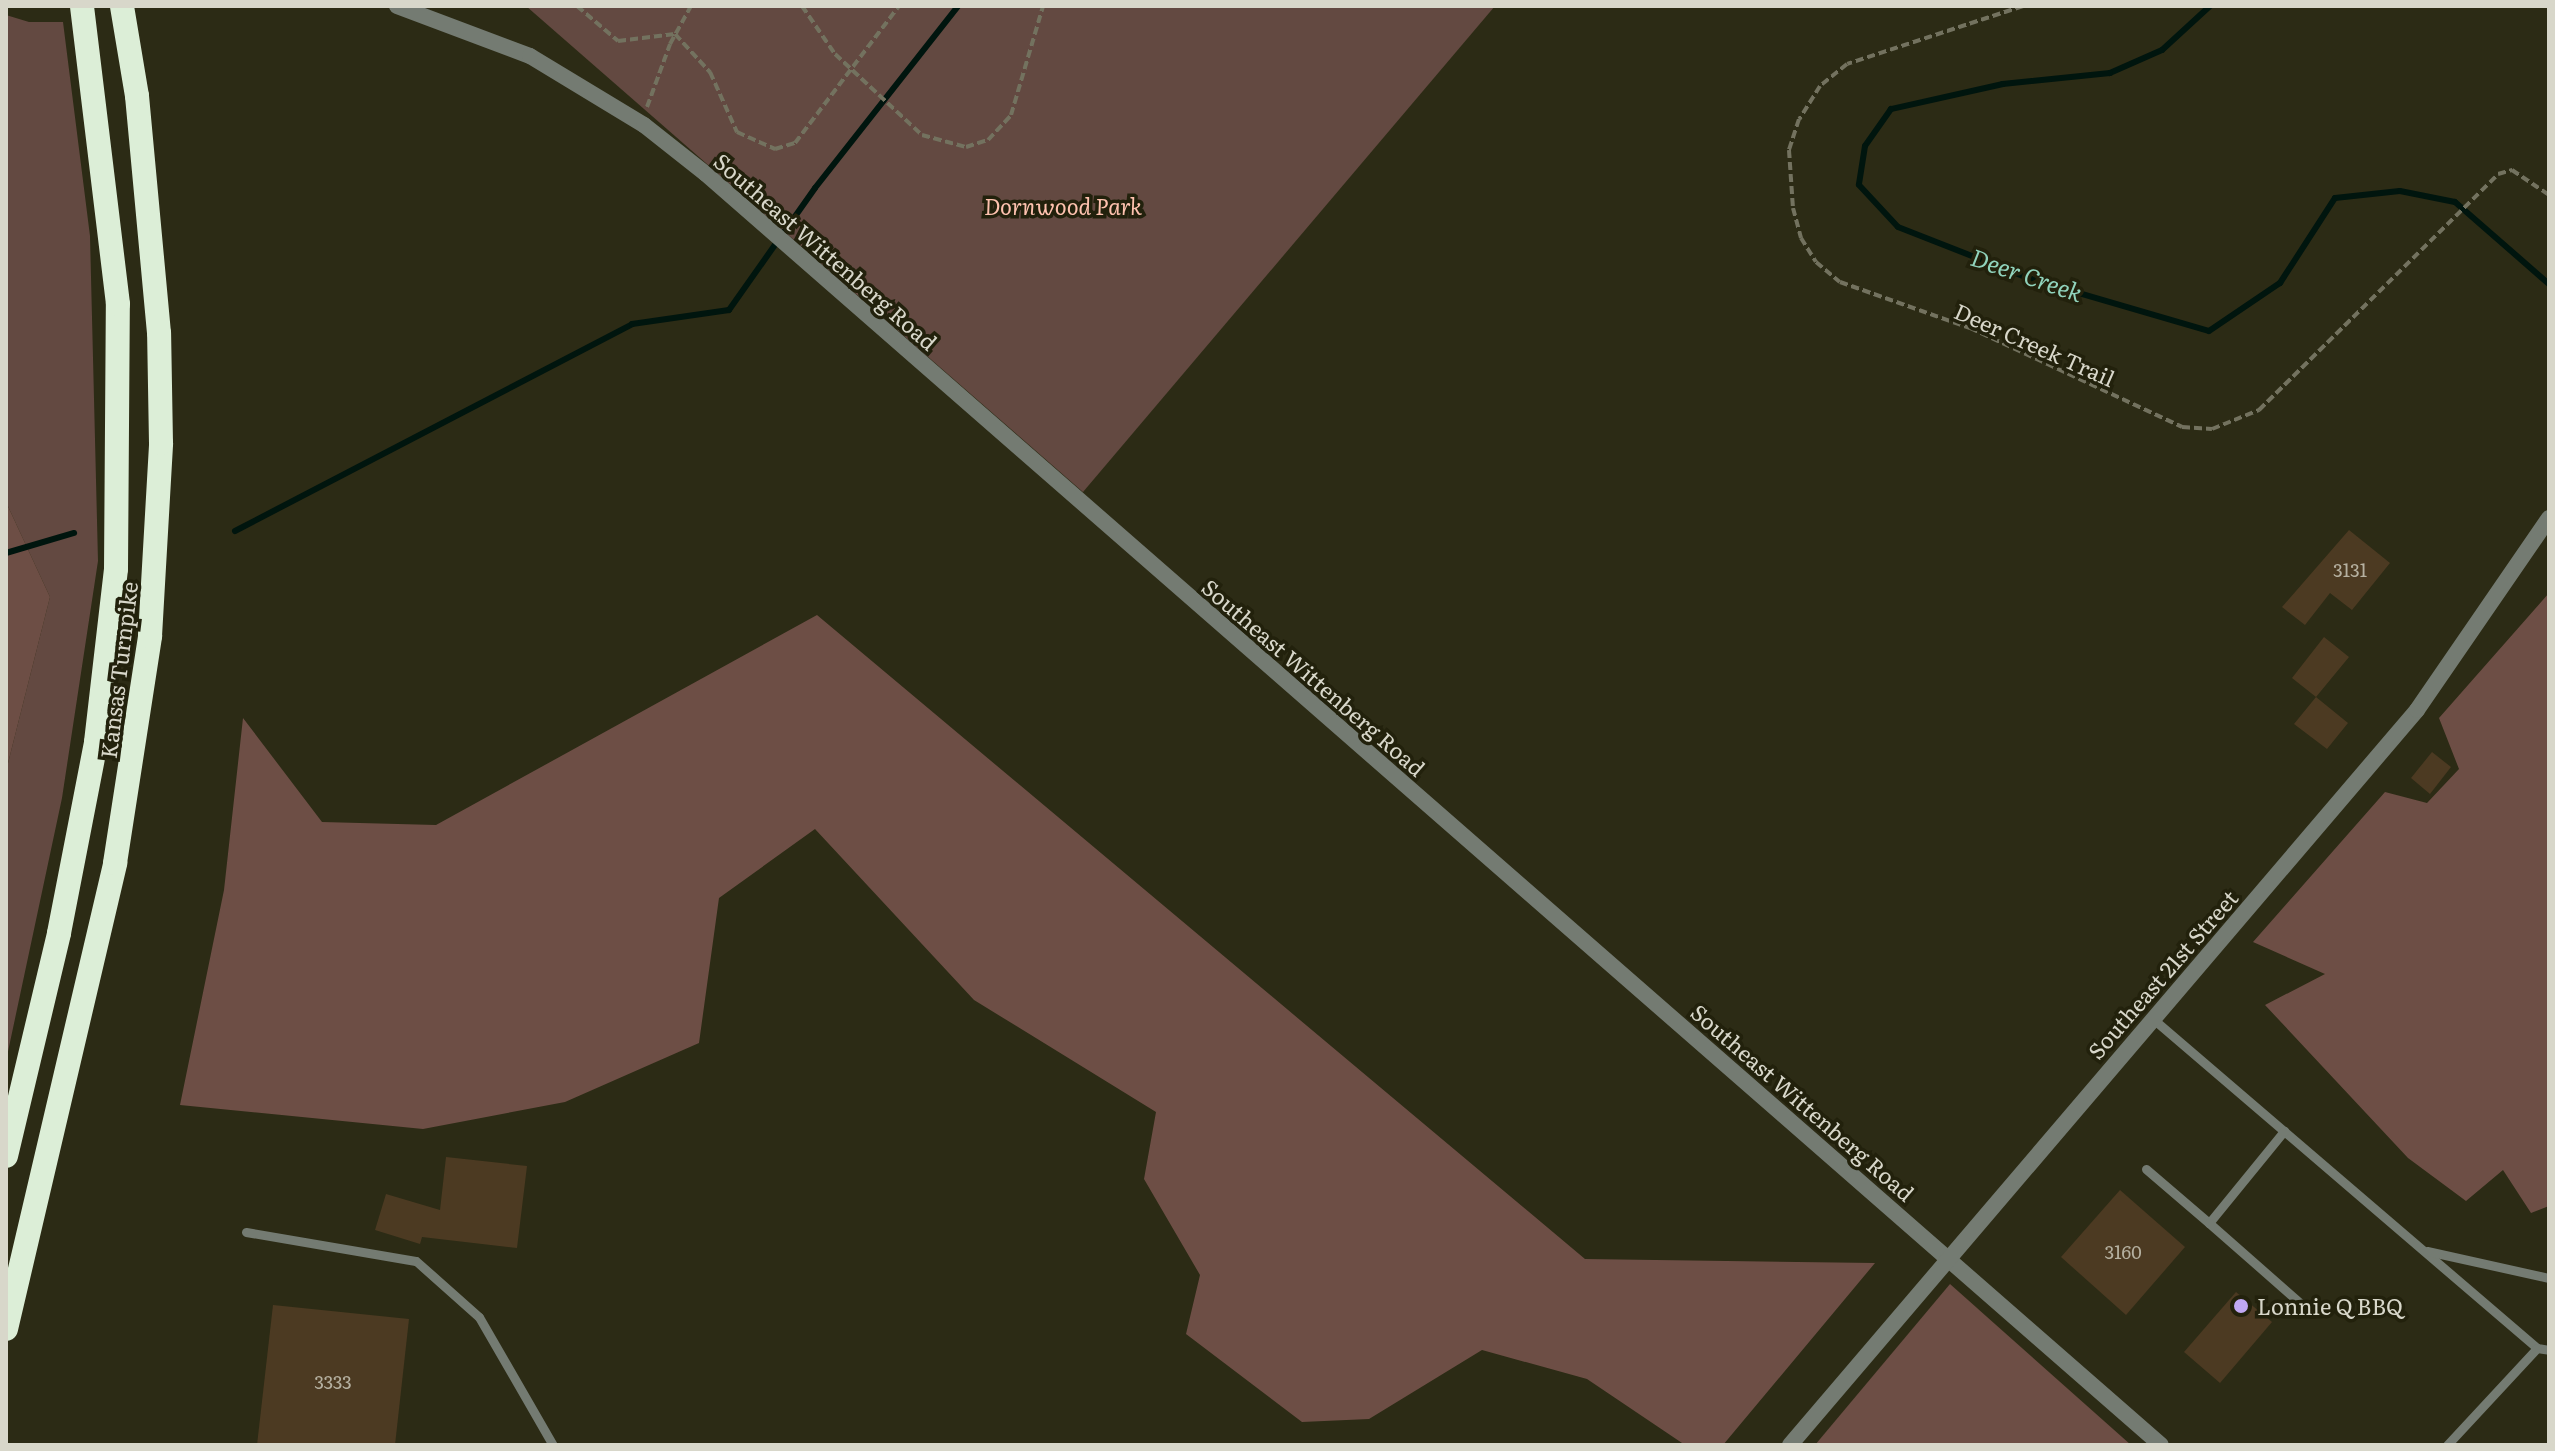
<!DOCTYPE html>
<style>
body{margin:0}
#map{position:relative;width:2555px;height:1451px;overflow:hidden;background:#2c2b15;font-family:Literata,serif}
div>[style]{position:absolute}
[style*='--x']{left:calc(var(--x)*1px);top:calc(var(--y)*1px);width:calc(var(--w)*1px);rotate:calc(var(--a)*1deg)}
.green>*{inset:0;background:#634941}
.forest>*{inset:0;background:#6d4e45}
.stream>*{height:6px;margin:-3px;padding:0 3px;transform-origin:3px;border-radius:3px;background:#00150e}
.building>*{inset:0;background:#4c3a22}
.path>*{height:4px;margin-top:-2px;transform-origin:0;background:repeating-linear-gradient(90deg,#73725f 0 8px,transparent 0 12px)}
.service>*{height:9px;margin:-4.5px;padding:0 4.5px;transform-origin:4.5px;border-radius:4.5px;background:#747b72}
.minor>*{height:16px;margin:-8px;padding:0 8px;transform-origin:8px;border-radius:8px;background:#747b72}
.tertiary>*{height:16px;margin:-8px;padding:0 8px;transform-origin:8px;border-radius:8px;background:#747b72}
.motorway>*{height:24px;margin:-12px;padding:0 12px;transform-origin:12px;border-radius:12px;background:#dceed7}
.dots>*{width:22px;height:22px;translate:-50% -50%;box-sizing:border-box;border:4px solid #22210c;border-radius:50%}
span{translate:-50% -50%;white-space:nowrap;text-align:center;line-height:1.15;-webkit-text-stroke:7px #22210c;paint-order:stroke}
.number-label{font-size:18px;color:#b5b0a0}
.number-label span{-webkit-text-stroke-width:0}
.park-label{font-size:22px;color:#fec2af;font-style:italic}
.street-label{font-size:22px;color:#d8d7ca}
.poi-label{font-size:22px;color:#d8d7ca}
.left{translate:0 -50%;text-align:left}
.water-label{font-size:24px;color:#90d3bc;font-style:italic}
.frame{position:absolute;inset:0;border:8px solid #d8d7ca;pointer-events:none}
</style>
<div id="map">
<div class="green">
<div style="clip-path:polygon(526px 6px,1495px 6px,1083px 492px)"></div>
<div style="clip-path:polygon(6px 15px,29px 22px,63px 22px,90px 236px,98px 561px,62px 798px,6px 1061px,6px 771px,50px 597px,6px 502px)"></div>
</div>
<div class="forest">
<div style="clip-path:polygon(6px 502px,50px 597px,6px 771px)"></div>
<div style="clip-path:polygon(2549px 593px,2549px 1206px,2531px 1213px,2503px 1170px,2466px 1201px,2408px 1158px,2265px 1005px,2325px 974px,2253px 942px,2385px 792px,2427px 803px,2459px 769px,2439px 718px)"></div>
<div style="clip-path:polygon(817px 615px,1585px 1259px,1875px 1263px,1723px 1445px,1685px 1445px,1587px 1379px,1482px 1350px,1369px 1419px,1302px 1422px,1186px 1334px,1200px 1275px,1144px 1179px,1156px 1112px,974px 1000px,815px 829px,719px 898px,699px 1043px,565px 1102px,423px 1129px,180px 1105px,224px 890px,243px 718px,322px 822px,436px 825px)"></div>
<div style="clip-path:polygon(1950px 1284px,2131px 1445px,1815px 1445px)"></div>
</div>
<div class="stream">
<div style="--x:2210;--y:6;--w:65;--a:137.5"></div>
<div style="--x:2162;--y:50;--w:57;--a:156.1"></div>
<div style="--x:2110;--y:73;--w:108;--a:174.1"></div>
<div style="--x:2003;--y:84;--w:115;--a:167.4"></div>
<div style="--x:1891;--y:109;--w:45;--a:125.1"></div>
<div style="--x:1865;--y:146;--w:39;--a:99"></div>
<div style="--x:1859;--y:185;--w:57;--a:47.1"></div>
<div style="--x:1898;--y:227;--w:143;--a:21.4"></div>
<div style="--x:2031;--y:279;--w:185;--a:16.3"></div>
<div style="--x:2209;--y:331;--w:86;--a:-34.1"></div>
<div style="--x:2280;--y:283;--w:101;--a:-57.1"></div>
<div style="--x:2335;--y:198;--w:65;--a:-6.1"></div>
<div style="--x:2400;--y:191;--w:56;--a:11.3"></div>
<div style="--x:2455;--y:202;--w:125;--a:41.1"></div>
<div style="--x:235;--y:531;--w:448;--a:-27.5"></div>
<div style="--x:632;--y:324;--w:98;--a:-8.2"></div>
<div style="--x:729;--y:310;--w:149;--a:-54.8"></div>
<div style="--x:815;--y:188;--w:231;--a:-51.8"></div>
<div style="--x:6;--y:553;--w:71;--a:-16.4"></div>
</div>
<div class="building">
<div style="clip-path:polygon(2349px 530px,2390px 563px,2352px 610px,2330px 593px,2305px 625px,2282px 607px)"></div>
<div style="clip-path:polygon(2324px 637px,2349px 657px,2316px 697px,2348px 723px,2327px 749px,2294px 724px,2316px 697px,2292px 678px)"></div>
<div style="clip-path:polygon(2432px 752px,2451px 767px,2430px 794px,2411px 778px)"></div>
<div style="clip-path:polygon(446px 1157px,527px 1166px,517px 1248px,422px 1237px,420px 1244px,375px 1230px,386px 1194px,440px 1210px)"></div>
<div style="clip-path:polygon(2120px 1190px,2185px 1247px,2126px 1315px,2061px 1257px)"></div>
<div style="clip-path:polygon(2236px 1292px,2272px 1322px,2220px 1383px,2184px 1352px)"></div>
<div style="clip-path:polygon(273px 1305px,409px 1319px,395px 1445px,257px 1445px)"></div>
</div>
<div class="path">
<div style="--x:577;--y:6;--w:54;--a:40.5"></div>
<div style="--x:618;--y:41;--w:57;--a:-7"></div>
<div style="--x:675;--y:34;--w:52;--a:47.4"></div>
<div style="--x:710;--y:72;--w:66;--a:65.8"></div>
<div style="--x:737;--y:132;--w:42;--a:24.1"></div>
<div style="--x:775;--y:149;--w:21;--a:-17"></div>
<div style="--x:795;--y:143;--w:172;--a:-52.8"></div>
<div style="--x:802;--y:6;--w:58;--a:55.5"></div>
<div style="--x:835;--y:54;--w:119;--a:43"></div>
<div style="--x:922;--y:135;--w:46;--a:15.3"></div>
<div style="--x:966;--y:147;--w:23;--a:-18"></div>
<div style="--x:988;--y:140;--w:34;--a:-47"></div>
<div style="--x:1011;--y:115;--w:114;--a:-73.6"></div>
<div style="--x:2023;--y:6;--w:185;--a:161.8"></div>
<div style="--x:1847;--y:64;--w:35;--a:141"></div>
<div style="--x:1820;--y:86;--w:39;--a:122"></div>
<div style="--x:1799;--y:119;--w:33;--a:108"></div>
<div style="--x:1789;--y:150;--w:58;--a:86.1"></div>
<div style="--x:1793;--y:208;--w:31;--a:75"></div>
<div style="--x:1801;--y:238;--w:28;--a:58"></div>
<div style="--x:1816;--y:262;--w:31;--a:40"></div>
<div style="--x:1840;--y:282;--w:138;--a:19.5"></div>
<div style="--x:1970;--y:328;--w:234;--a:25"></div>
<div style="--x:2182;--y:427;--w:30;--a:4"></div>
<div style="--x:2212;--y:429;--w:51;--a:-22"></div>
<div style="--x:2259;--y:410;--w:336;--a:-44.6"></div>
<div style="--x:2498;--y:174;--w:15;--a:-16"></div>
<div style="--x:2512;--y:170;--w:45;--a:34"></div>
<div style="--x:647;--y:107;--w:67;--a:-69.9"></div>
<div style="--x:670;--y:44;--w:43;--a:-61.1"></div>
</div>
<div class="service">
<div style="--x:2152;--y:1018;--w:507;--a:40.6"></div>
<div style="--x:2537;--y:1348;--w:12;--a:9"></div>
<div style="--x:2146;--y:1169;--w:83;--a:40.6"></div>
<div style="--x:2209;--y:1223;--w:119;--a:-50.8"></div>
<div style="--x:2209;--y:1223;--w:121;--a:41.3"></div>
<div style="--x:246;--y:1232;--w:172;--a:9.7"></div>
<div style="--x:416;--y:1261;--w:84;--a:41.6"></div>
<div style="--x:479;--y:1317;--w:148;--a:60"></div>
<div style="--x:2427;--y:1251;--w:125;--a:12.5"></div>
<div style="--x:2447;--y:1445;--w:132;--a:-47.1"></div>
</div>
<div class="minor">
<div style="--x:397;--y:6;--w:142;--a:20.6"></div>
<div style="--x:530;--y:56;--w:133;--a:31.2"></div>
<div style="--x:644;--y:125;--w:79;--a:38.3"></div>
<div style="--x:706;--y:174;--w:1932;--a:41.14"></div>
</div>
<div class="tertiary">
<div style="--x:1790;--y:1445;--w:966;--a:-49.53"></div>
<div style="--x:2417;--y:710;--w:233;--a:-55.5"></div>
</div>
<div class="motorway">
<div style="--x:6;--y:1156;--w:229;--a:-76.6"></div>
<div style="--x:59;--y:933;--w:195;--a:-79"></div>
<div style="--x:96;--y:742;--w:174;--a:-83.4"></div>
<div style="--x:116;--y:569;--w:265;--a:-89.6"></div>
<div style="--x:118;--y:304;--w:300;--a:-96.9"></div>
<div style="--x:6;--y:1329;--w:479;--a:-76.8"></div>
<div style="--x:115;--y:863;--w:230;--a:-81.2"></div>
<div style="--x:150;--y:636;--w:193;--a:-86.7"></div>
<div style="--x:161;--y:443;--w:110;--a:-91"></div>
<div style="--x:159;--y:333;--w:238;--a:-95.3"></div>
<div style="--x:137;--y:96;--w:91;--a:-99.5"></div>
</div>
<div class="dots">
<div style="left:2241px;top:1306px;background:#c0a8f3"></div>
</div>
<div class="number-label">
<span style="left:2350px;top:570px">3131</span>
<span style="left:2123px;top:1252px">3160</span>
<span style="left:333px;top:1382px">3333</span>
</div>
<div class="park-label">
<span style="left:1063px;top:206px">Dornwood Park</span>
</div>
<div class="street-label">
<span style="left:826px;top:251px;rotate:41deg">Southeast Wittenberg Road</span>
<span style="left:2035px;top:344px;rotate:24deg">Deer Creek Trail</span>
<span style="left:118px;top:670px;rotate:-83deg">Kansas Turnpike</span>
<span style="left:1314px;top:677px;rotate:41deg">Southeast Wittenberg Road</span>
<span style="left:2162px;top:974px;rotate:-49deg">Southeast 21st Street</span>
<span style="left:1803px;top:1102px;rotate:41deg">Southeast Wittenberg Road</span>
</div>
<div class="poi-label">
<span class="left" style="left:2257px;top:1306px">Lonnie Q BBQ</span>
</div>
<div class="water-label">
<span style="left:2027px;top:274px;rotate:19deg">Deer Creek</span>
</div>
<div class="frame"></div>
</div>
